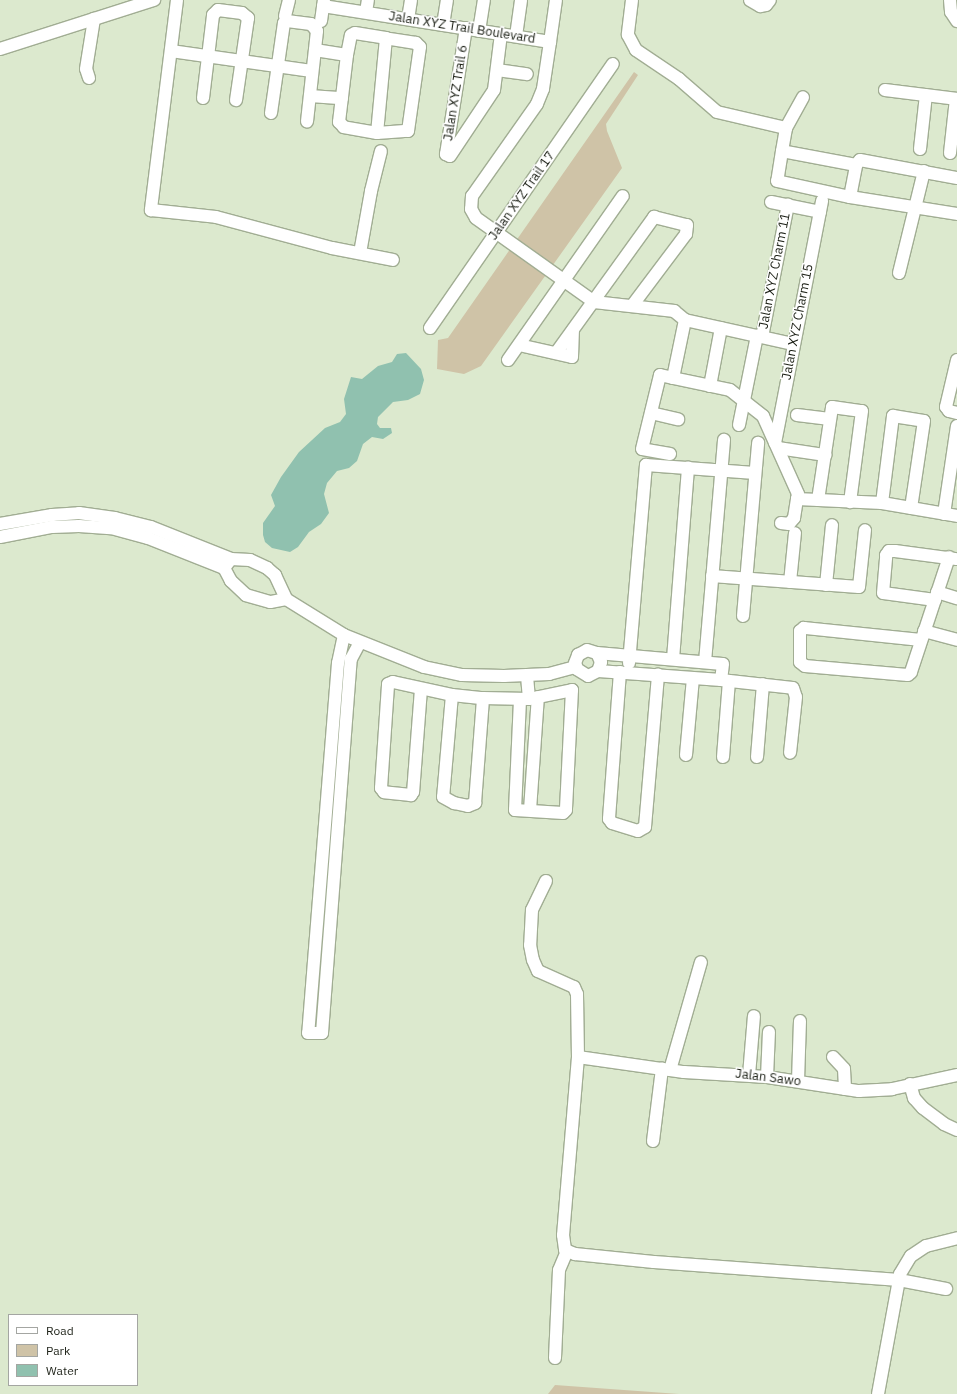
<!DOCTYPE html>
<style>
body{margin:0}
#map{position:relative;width:957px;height:1394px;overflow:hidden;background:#dce9ce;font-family:"IBM Plex Sans",sans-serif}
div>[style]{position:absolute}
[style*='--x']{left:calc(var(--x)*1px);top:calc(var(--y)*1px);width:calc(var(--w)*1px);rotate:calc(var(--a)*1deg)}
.green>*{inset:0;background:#cfc3a7}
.water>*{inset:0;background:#90c1af}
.roads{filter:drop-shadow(1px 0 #a1ad93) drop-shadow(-1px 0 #a1ad93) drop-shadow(0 1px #a1ad93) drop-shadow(0 -1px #a1ad93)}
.minor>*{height:12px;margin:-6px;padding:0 6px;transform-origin:6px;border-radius:6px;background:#fff}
span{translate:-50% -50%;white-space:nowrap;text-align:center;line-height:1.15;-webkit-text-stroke:3px #fff;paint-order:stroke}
.street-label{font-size:13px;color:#1c2016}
.legend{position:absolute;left:8px;top:1314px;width:130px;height:72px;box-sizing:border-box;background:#fff;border:1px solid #a4a6a2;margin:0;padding:5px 7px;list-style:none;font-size:12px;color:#1c2016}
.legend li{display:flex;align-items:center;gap:8px;height:20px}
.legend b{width:20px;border:1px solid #a4a6a2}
</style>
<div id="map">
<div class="green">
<div style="clip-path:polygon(634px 72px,638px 75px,606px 124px,607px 131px,622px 168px,481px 366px,464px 374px,437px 369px,438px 340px,448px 338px)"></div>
<div style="clip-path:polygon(555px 1385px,679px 1394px,548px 1394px)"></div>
</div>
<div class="water">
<div style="clip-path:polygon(406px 353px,421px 369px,424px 380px,420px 394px,408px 400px,393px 402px,378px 417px,377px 424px,380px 428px,391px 428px,392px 433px,383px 439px,372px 437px,363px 444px,357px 461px,349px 468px,337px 471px,327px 483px,324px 494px,329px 513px,321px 524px,309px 532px,298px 547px,290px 552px,272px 548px,265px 542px,263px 535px,263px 523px,275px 506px,271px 495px,281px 477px,299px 452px,325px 428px,340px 422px,346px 414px,344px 399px,351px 377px,362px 379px,378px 366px,392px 362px,397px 354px)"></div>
</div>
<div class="roads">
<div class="minor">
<div style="--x:177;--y:0;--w:212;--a:97.1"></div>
<div style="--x:151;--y:210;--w:65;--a:6.1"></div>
<div style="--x:216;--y:217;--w:120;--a:15"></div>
<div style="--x:332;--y:248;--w:62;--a:11.1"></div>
<div style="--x:632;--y:0;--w:35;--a:97"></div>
<div style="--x:628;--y:35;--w:17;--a:62"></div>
<div style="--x:636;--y:50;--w:52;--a:34"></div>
<div style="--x:679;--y:79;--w:50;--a:41"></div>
<div style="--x:717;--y:112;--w:71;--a:13.1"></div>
<div style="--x:750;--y:0;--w:12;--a:31"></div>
<div style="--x:760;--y:6;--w:6;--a:-9"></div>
<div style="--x:766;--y:5;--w:6;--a:-51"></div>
<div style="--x:950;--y:0;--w:12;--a:85"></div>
<div style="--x:951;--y:12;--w:11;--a:56"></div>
<div style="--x:323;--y:6;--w:230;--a:9"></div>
<div style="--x:550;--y:42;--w:48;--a:98.5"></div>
<div style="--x:543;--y:89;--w:16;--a:112"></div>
<div style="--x:537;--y:104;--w:113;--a:125.2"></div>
<div style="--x:472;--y:196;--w:13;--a:94"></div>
<div style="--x:471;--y:209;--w:10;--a:61"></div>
<div style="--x:476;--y:218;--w:145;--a:35.4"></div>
<div style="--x:594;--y:302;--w:81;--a:6.4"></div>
<div style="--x:674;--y:311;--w:14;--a:39"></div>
<div style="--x:685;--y:320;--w:59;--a:101.7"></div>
<div style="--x:673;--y:378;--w:58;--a:11.9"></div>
<div style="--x:730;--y:390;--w:42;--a:38.2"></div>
<div style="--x:763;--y:416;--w:85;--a:65.8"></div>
<div style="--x:798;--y:494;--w:5;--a:101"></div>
<div style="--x:797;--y:499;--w:85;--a:2.7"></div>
<div style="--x:882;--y:503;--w:76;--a:9.8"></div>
<div style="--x:366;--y:12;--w:12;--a:-81"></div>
<div style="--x:285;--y:16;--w:16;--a:-76"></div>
<div style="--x:408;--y:19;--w:19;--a:-81"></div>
<div style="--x:321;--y:21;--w:21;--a:-82"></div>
<div style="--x:443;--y:25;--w:25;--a:-81"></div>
<div style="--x:466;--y:28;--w:128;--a:99"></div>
<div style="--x:446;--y:154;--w:4;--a:27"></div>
<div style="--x:450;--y:156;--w:79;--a:-56.3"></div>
<div style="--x:494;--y:90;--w:56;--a:-82.9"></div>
<div style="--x:479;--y:31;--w:31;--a:-81"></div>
<div style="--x:355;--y:33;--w:31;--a:9"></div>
<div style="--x:386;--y:38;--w:95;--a:95.4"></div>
<div style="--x:377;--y:133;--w:34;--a:-170"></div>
<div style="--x:344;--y:127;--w:7;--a:-135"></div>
<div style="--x:339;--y:122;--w:67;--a:-83.2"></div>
<div style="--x:347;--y:55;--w:20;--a:-79"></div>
<div style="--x:351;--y:35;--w:4;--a:-27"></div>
<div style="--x:516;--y:36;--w:36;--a:-82"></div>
<div style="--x:550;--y:42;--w:42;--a:-81.9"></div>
<div style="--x:0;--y:49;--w:162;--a:-17.7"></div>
<div style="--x:315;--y:50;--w:32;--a:9"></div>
<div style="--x:171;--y:51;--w:142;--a:8.1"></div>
<div style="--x:497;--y:70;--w:30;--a:8"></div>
<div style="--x:89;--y:78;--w:9;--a:-108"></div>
<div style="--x:86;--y:69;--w:51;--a:-80.9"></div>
<div style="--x:885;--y:90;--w:73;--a:7.1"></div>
<div style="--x:310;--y:96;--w:32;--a:4"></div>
<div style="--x:203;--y:98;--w:84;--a:-83.1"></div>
<div style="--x:213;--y:15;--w:7;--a:-45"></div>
<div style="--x:218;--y:10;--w:24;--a:7"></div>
<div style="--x:242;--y:13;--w:8;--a:40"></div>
<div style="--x:248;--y:18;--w:83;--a:98.3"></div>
<div style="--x:271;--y:113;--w:91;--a:-81.8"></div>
<div style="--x:284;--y:23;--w:4;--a:-34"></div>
<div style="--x:287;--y:21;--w:24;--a:7"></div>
<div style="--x:311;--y:24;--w:9;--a:49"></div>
<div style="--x:317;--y:31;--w:91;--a:96.3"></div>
<div style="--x:377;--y:133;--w:31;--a:-4"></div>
<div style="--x:408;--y:131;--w:85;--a:-81.9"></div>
<div style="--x:420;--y:47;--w:6;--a:-135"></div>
<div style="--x:416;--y:43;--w:30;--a:-171"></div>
<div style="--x:920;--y:149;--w:54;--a:-83.7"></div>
<div style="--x:782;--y:151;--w:23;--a:-80"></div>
<div style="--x:786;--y:128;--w:35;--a:-61"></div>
<div style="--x:950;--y:153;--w:54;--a:-83.7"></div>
<div style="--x:856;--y:165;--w:75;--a:-169.3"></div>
<div style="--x:782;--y:151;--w:30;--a:99"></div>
<div style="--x:777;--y:181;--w:75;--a:12.4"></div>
<div style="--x:850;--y:197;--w:108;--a:9"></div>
<div style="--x:850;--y:197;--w:33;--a:-79"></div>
<div style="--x:856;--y:165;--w:6;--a:-51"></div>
<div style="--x:860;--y:160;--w:99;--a:10.5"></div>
<div style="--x:771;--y:202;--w:50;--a:11.5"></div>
<div style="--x:360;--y:253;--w:63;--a:-79.9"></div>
<div style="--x:371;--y:191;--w:41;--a:-76"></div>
<div style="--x:899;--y:273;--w:105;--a:-76.2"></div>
<div style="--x:685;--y:320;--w:111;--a:12.5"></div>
<div style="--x:430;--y:328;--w:321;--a:-55.3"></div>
<div style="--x:762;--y:337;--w:135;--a:-78.9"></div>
<div style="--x:519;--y:345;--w:54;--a:12.8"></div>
<div style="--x:572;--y:357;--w:27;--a:-88"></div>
<div style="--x:556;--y:353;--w:168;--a:-54.2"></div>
<div style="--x:654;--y:217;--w:34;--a:14"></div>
<div style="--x:687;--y:225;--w:9;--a:96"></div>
<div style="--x:686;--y:234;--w:90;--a:126.9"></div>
<div style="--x:508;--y:360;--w:200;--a:-55"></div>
<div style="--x:957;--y:360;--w:48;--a:103.2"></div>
<div style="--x:946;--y:407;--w:5;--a:53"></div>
<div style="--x:949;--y:411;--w:8;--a:14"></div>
<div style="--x:710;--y:386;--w:59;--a:-79.3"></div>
<div style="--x:651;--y:413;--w:28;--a:13"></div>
<div style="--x:797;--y:415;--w:33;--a:7"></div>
<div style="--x:739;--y:425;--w:91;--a:-78.6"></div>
<div style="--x:775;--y:443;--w:247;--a:-79"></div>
<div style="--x:778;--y:448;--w:48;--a:8.5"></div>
<div style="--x:670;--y:454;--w:28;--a:-170"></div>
<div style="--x:642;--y:449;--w:76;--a:-76.3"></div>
<div style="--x:660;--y:375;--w:13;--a:13"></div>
<div style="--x:818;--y:500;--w:94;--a:-81.4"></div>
<div style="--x:832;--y:407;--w:30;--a:8"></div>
<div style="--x:862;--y:411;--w:92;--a:97.5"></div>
<div style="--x:882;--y:503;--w:88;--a:-82.8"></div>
<div style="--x:893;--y:416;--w:31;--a:9"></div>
<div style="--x:924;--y:421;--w:88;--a:98.5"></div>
<div style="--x:944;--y:514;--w:89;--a:-81.6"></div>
<div style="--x:781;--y:523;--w:8;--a:7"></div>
<div style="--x:789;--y:524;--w:8;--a:-50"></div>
<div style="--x:794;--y:518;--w:19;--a:-81"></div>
<div style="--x:0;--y:524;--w:53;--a:-9.8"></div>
<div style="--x:52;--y:515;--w:27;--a:-4"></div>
<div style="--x:79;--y:513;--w:36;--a:8"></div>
<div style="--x:115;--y:518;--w:37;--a:14"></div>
<div style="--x:151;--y:527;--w:86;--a:21.8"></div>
<div style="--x:0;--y:537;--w:53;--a:-10.9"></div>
<div style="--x:52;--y:527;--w:27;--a:-2"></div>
<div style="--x:79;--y:526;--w:32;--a:4"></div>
<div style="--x:111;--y:528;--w:38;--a:15"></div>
<div style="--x:148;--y:538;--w:82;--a:21.5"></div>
<div style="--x:712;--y:576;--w:147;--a:4.3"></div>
<div style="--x:859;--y:587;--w:57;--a:-84"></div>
<div style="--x:790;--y:582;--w:49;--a:-84.2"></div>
<div style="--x:826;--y:585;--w:60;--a:-84.3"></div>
<div style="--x:937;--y:592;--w:21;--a:17"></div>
<div style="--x:286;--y:599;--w:16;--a:169"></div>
<div style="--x:270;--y:602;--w:25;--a:-164"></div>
<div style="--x:246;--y:595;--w:21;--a:-137"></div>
<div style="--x:231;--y:581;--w:15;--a:-118"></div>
<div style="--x:224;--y:568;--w:11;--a:-52"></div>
<div style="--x:231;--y:559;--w:19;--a:3"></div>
<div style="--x:250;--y:560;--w:19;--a:25"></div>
<div style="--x:267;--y:568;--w:11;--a:41"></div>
<div style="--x:275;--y:575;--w:26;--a:65"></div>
<div style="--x:286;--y:599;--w:68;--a:31.8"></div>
<div style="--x:344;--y:635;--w:86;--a:21.8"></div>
<div style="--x:424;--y:667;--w:39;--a:12"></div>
<div style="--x:462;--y:675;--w:42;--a:1.4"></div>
<div style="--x:504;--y:676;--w:45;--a:-2.5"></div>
<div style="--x:549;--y:674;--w:28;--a:-15"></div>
<div style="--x:935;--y:600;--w:52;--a:-172.3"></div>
<div style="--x:883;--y:593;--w:38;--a:-85"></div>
<div style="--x:886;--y:555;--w:5;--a:-53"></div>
<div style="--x:889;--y:551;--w:6;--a:0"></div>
<div style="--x:895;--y:551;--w:62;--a:7.5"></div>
<div style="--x:743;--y:616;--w:174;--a:-85"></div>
<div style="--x:924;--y:631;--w:34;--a:15"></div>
<div style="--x:344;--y:635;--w:29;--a:102"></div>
<div style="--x:338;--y:663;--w:371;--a:94.6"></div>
<div style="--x:308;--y:1033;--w:14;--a:0"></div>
<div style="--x:322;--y:1033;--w:375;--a:-85.6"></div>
<div style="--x:351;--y:659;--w:19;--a:-62"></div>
<div style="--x:921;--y:640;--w:118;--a:-174.1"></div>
<div style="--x:804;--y:628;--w:5;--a:143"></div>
<div style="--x:800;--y:631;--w:31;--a:90"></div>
<div style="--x:800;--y:662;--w:6;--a:39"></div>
<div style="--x:805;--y:666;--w:103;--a:5"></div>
<div style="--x:908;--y:675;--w:4;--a:-45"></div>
<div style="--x:911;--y:672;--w:121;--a:-71.7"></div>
<div style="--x:597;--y:653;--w:126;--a:5"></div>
<div style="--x:723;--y:664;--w:16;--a:97"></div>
<div style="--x:721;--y:680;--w:123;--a:-175.8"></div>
<div style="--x:598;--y:671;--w:11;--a:153"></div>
<div style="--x:588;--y:676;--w:13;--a:-148"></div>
<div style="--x:577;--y:669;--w:6;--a:-108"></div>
<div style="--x:575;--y:663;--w:9;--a:-69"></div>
<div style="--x:578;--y:655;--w:10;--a:-29"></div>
<div style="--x:587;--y:650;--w:10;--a:17"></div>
<div style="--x:597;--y:653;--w:10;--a:66"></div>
<div style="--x:601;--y:662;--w:9;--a:108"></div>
<div style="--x:673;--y:659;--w:192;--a:-85.5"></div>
<div style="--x:705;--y:662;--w:223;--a:-85.1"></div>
<div style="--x:629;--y:663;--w:199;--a:-85.1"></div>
<div style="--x:646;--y:465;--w:109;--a:4.2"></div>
<div style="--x:620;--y:672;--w:147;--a:94.3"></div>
<div style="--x:609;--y:819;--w:5;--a:53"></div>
<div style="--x:612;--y:823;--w:27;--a:17"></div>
<div style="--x:638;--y:831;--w:8;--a:-30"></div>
<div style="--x:645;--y:827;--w:153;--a:-85.1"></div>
<div style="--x:527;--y:676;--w:23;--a:85"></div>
<div style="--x:721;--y:680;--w:72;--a:6.3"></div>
<div style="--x:793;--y:688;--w:9;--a:72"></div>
<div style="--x:796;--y:697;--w:56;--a:96.1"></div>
<div style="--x:421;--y:689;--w:103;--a:94.4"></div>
<div style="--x:413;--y:792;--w:4;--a:124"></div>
<div style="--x:411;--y:795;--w:27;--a:-174"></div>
<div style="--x:384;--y:792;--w:5;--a:-127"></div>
<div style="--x:381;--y:788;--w:104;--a:-86.1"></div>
<div style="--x:388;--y:684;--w:5;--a:-22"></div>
<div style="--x:393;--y:682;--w:60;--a:12.4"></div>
<div style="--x:452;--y:695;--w:31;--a:6"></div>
<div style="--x:483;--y:698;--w:46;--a:1.2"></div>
<div style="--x:529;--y:699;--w:44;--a:-11.8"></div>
<div style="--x:572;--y:690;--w:120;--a:92.9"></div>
<div style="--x:566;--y:810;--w:4;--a:135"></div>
<div style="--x:563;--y:813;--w:48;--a:-176.4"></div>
<div style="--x:515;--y:810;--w:111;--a:-87.4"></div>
<div style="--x:452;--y:695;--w:102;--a:95"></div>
<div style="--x:443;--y:797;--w:13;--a:29"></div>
<div style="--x:454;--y:803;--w:14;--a:12"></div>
<div style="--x:468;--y:806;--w:8;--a:-23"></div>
<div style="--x:475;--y:803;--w:105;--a:-85.6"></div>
<div style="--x:686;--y:755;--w:77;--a:-84.8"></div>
<div style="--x:723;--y:757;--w:76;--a:-85.5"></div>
<div style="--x:757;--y:757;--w:73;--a:-85.3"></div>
<div style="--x:530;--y:810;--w:113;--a:-86"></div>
<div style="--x:546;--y:881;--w:32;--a:116"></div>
<div style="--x:532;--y:910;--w:35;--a:93"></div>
<div style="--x:530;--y:945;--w:15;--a:79"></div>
<div style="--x:533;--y:960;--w:12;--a:66"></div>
<div style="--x:538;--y:971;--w:39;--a:24"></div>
<div style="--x:574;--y:987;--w:8;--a:67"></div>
<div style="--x:577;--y:994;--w:63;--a:89.1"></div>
<div style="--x:578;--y:1057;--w:179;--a:94.8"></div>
<div style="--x:563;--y:1235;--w:15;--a:82"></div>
<div style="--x:565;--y:1250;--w:11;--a:22"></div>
<div style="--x:575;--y:1254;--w:79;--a:5.8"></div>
<div style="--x:654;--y:1262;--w:246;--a:4.2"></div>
<div style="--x:899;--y:1280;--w:48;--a:10.8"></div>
<div style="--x:578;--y:1057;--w:107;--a:8.1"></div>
<div style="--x:684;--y:1072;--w:83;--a:3.4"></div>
<div style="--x:767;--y:1077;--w:93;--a:8.7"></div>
<div style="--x:859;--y:1091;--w:33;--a:-3"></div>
<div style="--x:892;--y:1089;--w:66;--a:-12.2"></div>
<div style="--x:833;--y:1057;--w:16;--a:47"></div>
<div style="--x:844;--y:1069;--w:20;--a:87"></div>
<div style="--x:670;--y:1070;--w:112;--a:-74"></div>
<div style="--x:749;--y:1075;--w:59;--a:-85.2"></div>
<div style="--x:767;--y:1077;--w:45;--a:-87.5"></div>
<div style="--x:798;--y:1081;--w:60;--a:-88.1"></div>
<div style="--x:910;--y:1084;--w:15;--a:74"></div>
<div style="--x:914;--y:1098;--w:13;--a:48"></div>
<div style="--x:923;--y:1108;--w:26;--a:37"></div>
<div style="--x:944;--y:1124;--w:14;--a:25"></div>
<div style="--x:653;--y:1141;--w:73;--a:-82.9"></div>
<div style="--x:555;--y:1358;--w:88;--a:-87.4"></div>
<div style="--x:559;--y:1270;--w:21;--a:-67"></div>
<div style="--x:878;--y:1394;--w:122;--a:-79.6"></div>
<div style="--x:900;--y:1274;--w:21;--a:-59"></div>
<div style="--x:911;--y:1256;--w:18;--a:-34"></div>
<div style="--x:926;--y:1246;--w:32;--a:-14"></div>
</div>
</div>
<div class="street-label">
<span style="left:462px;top:28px;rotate:9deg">Jalan XYZ Trail Boulevard</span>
<span style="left:456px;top:93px;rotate:-81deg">Jalan XYZ Trail 6</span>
<span style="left:522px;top:196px;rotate:-55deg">Jalan XYZ Trail 17</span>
<span style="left:775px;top:271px;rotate:-79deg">Jalan XYZ Charm 11</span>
<span style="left:798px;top:322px;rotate:-79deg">Jalan XYZ Charm 15</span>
<span style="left:768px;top:1078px;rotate:7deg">Jalan Sawo</span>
</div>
<ul class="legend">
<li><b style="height:5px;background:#fff"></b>Road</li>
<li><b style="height:11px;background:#cfc3a7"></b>Park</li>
<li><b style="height:11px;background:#90c1af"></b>Water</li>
</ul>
</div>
